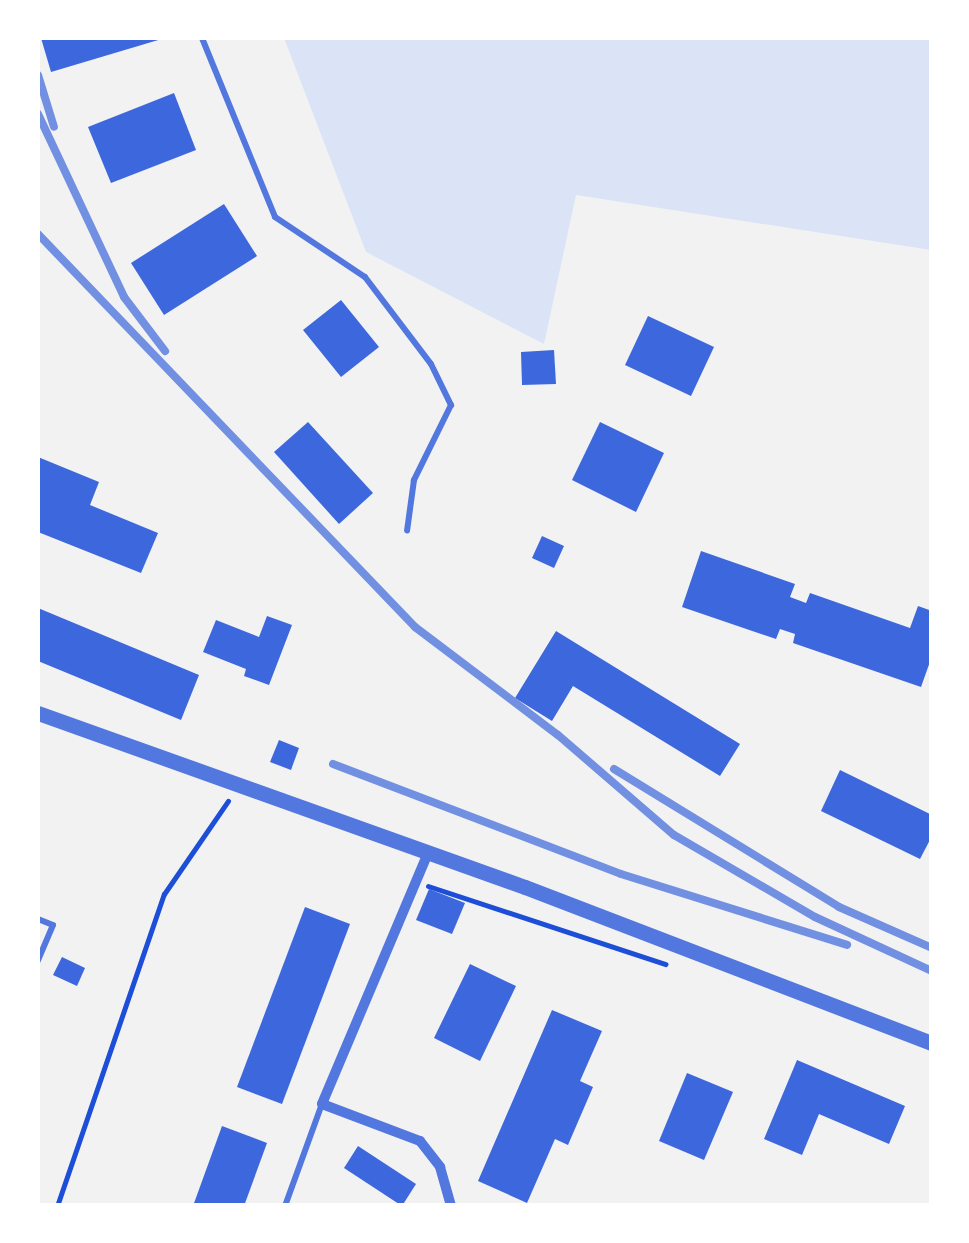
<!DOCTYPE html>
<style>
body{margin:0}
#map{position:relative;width:969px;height:1243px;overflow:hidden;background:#f2f2f2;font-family:"Fira Sans",sans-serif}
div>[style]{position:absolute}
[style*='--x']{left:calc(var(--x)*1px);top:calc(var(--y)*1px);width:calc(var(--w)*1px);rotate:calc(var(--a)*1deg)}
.green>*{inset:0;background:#dbe4f7}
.building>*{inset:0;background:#3d67dc}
.path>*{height:5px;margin:-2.5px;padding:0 2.5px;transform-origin:2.5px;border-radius:2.5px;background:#1d4ed8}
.service>*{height:6px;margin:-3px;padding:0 3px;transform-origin:3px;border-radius:3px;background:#5277de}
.minor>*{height:10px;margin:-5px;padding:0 5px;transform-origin:5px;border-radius:5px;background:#5277de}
.tertiary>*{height:15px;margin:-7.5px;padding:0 7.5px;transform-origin:7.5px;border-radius:7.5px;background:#5277de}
.rail>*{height:8px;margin:-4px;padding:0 4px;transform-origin:4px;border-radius:4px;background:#7290e2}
span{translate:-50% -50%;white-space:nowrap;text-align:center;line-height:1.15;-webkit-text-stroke:8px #fff;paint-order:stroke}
.frame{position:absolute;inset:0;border:40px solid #fff;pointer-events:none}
</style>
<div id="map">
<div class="green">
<div style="clip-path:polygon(284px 38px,931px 38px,931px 250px,576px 195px,544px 344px,366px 252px)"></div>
</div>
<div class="building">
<div style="clip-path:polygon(41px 38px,165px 38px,51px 72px)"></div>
<div style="clip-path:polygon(174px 93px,196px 150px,111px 183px,88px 127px)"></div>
<div style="clip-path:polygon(224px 204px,257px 256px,164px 315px,131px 263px)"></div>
<div style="clip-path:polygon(341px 300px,379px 347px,341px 377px,303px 330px)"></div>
<div style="clip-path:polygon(648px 316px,714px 347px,691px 396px,625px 365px)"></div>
<div style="clip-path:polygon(554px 350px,556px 384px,522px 385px,521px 352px)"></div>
<div style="clip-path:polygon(308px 422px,373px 493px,339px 524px,274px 452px)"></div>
<div style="clip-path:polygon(600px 422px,664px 453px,636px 512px,572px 480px)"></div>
<div style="clip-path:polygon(38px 457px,99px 482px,90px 505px,158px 533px,141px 573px,38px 532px)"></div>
<div style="clip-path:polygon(542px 536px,564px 546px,554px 568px,532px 558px)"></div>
<div style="clip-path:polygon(701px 551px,795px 584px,790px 597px,806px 603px,810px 593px,910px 628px,918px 606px,932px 611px,932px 656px,921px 687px,793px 643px,795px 634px,780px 629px,776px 639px,682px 607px)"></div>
<div style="clip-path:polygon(38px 608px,199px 675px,181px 720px,38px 661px)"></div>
<div style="clip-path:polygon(267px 616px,292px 625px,269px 685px,244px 676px,246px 669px,203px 652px,216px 620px,259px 637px)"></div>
<div style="clip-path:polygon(556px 631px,740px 744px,720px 776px,573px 686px,552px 721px,515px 698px)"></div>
<div style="clip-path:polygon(279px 740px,299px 748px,291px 770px,270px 762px)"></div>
<div style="clip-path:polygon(840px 770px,932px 815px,932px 836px,920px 859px,821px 811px)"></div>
<div style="clip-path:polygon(429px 889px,465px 903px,452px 934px,416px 920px)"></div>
<div style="clip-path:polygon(305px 907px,350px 924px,282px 1104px,237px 1087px)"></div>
<div style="clip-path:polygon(62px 957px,85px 968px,77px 986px,53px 975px)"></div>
<div style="clip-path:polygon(470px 964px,516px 986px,480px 1061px,434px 1038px)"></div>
<div style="clip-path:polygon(552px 1010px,602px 1031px,580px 1081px,593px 1087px,568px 1145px,555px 1139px,527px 1203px,478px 1181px)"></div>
<div style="clip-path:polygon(797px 1060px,905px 1106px,889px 1144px,819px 1114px,802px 1155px,764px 1139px)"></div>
<div style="clip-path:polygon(687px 1073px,733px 1092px,704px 1160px,659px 1141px)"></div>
<div style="clip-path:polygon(222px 1126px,267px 1143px,244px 1206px,193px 1206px)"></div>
<div style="clip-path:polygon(358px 1146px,416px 1184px,402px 1206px,344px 1168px)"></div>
</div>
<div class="path">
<div style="--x:428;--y:886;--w:250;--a:18.2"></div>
<div style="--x:57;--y:1206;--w:330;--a:-71.1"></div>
<div style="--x:164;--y:894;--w:113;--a:-55.5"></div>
</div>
<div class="service">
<div style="--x:202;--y:38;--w:193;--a:67.8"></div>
<div style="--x:275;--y:217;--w:108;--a:33.7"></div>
<div style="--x:365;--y:277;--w:109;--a:52.8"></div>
<div style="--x:431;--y:364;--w:46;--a:64"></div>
<div style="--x:451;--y:405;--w:84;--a:116.3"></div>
<div style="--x:414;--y:480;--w:51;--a:97.8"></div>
<div style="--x:38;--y:919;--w:16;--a:22"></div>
<div style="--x:53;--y:925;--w:39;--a:113"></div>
<div style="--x:285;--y:1206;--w:109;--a:-70.1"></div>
</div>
<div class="minor">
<div style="--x:428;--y:853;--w:272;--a:112.9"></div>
<div style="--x:322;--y:1104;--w:105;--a:20.7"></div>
<div style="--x:420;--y:1141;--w:33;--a:52"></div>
<div style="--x:440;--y:1167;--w:41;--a:74.2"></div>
</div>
<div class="tertiary">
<div style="--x:38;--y:713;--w:517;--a:19.66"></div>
<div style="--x:525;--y:887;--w:436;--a:21"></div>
</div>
<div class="rail">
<div style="--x:38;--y:75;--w:54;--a:72.9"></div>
<div style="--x:38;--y:114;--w:202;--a:64.8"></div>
<div style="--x:124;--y:297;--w:68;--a:52.8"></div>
<div style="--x:38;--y:234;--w:545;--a:46.19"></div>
<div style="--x:415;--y:627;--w:179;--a:37.1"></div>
<div style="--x:558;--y:735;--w:153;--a:40.8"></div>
<div style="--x:674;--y:835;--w:163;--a:30.2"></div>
<div style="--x:815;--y:917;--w:129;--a:24.8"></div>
<div style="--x:333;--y:764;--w:308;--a:20.9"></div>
<div style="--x:621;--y:874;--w:237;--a:17.4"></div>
<div style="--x:614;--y:769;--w:264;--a:31.5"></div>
<div style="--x:839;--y:907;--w:102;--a:23.8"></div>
</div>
<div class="frame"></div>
</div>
